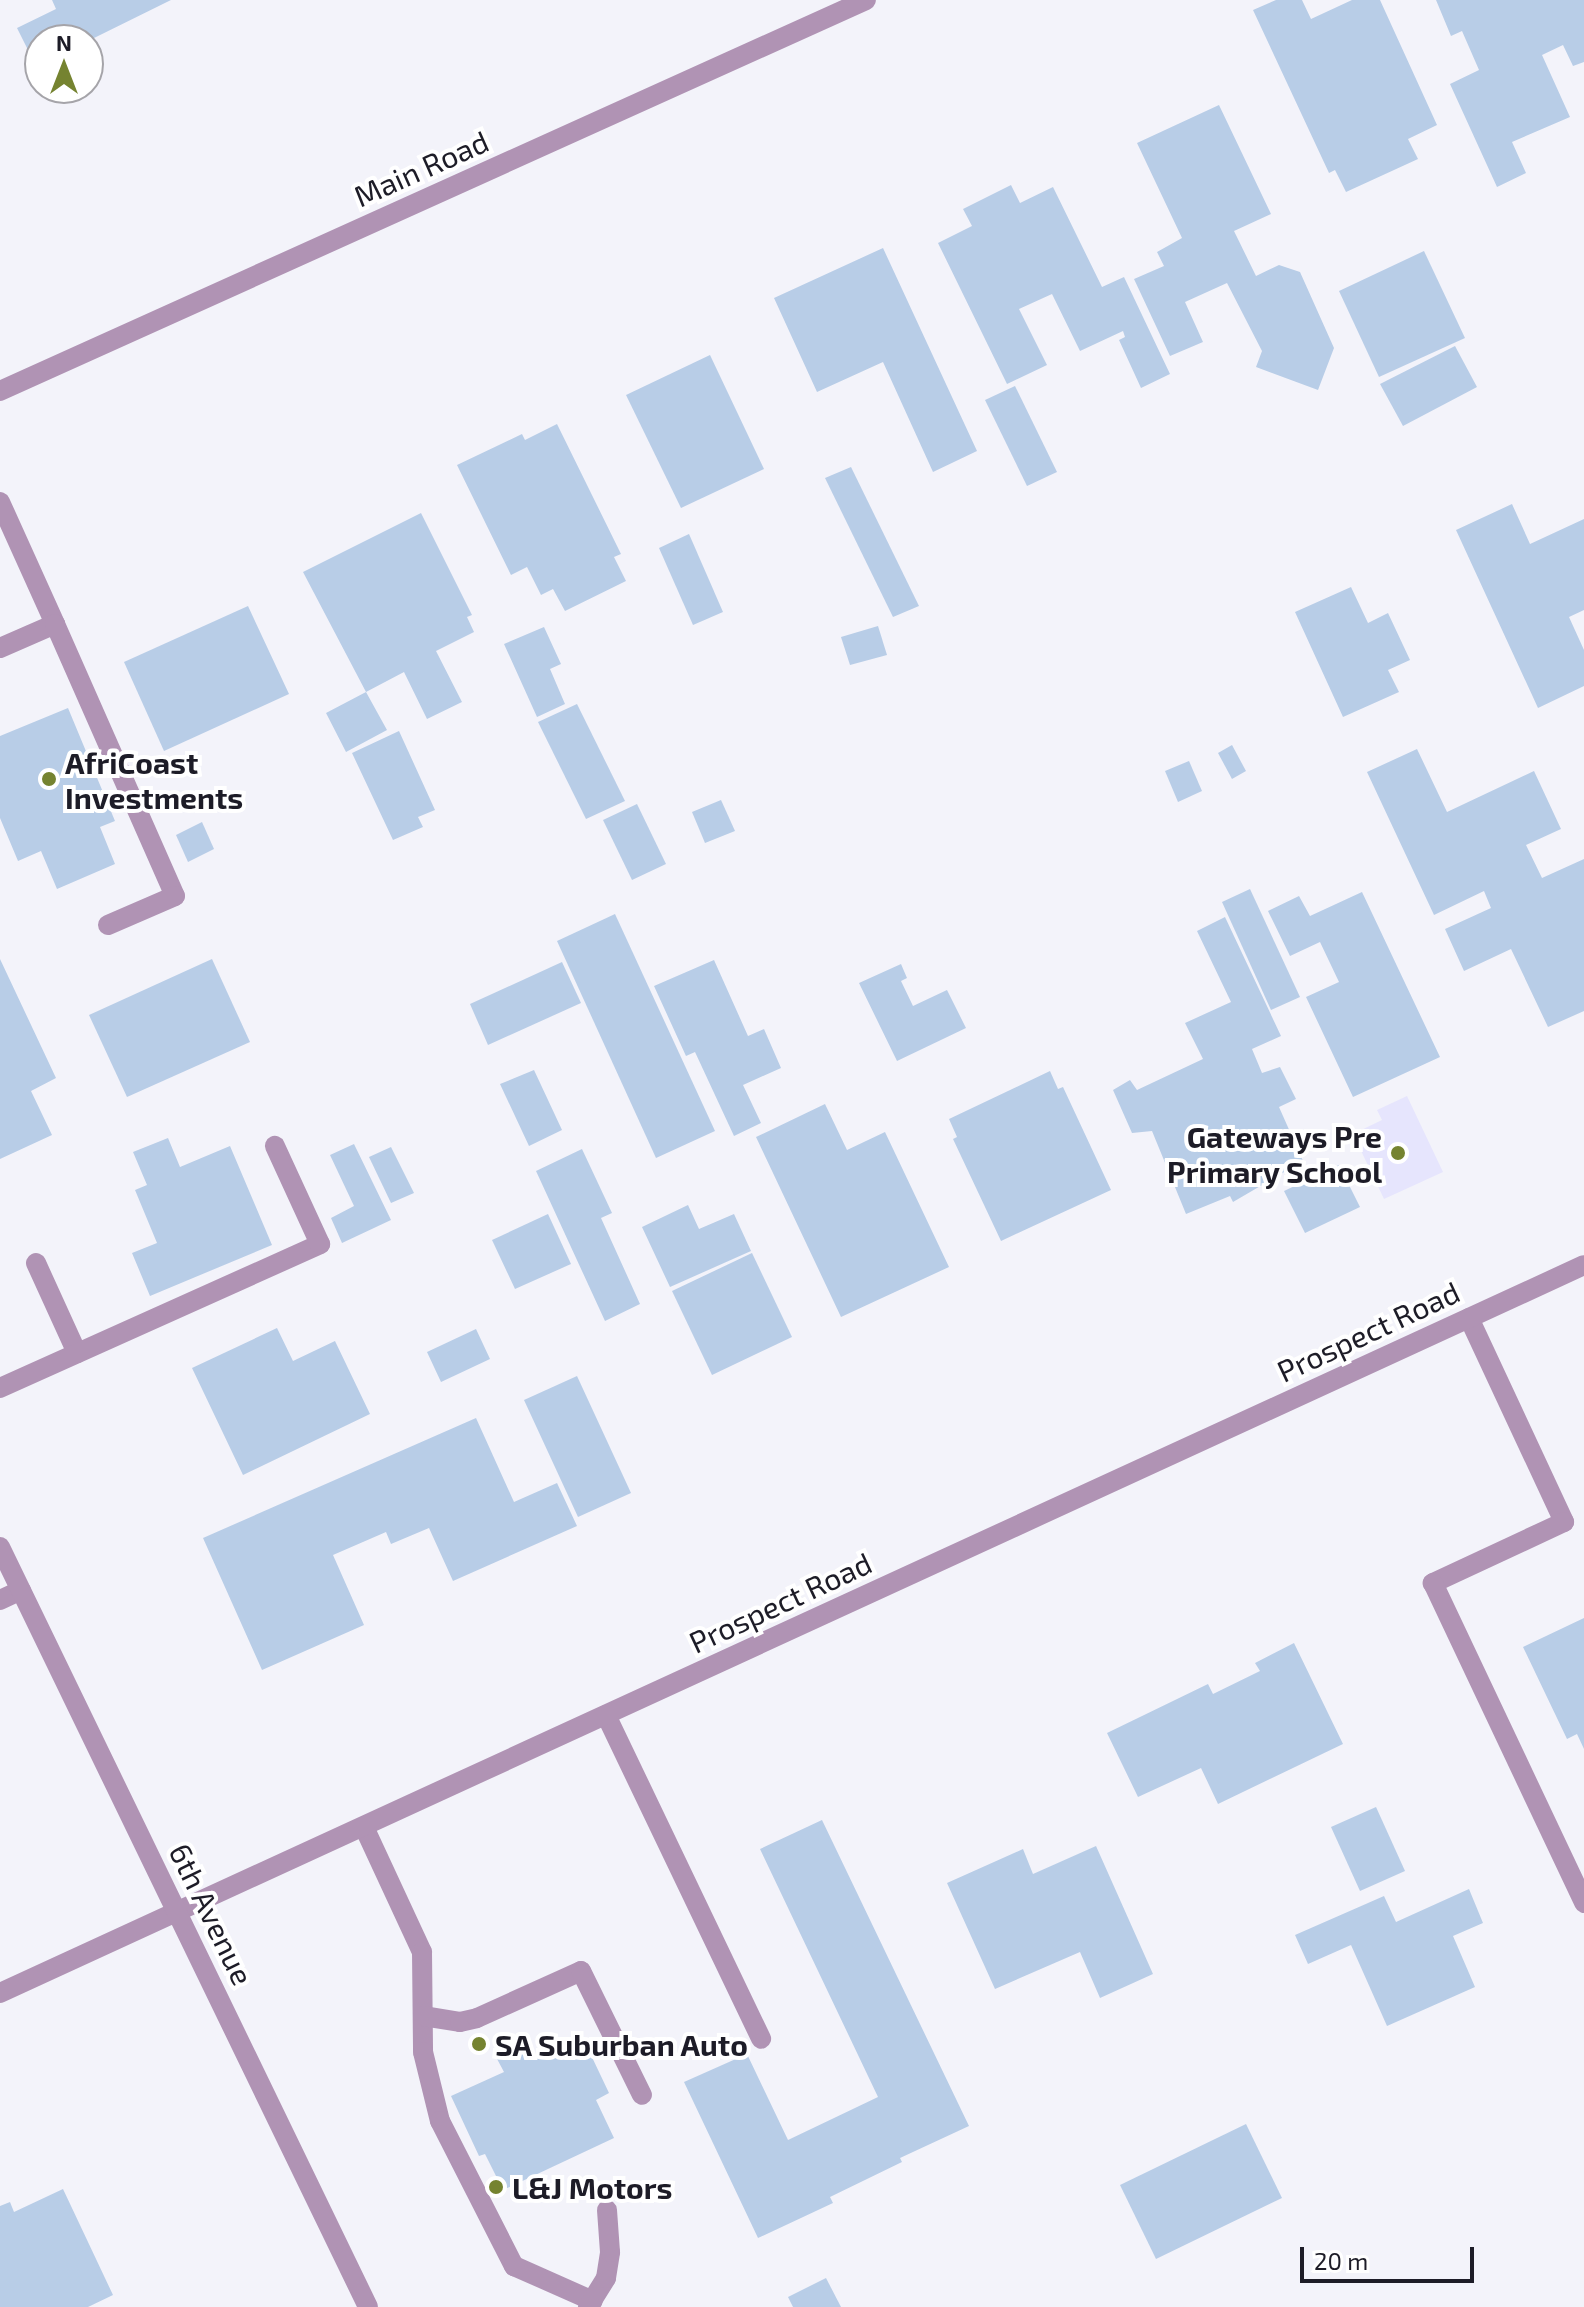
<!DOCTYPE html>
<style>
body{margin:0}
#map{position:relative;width:1584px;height:2307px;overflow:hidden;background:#f3f3fa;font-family:"Exo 2",sans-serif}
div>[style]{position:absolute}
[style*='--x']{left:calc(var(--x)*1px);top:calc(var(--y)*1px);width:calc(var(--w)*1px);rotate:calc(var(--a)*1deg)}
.built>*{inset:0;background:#e6e5fd}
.building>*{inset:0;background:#b8cde7}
.service>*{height:20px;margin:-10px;padding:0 10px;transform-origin:10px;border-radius:10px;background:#b093b4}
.minor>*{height:20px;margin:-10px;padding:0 10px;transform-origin:10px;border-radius:10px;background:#b093b4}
.tertiary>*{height:20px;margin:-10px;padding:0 10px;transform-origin:10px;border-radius:10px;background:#b093b4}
.dots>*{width:22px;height:22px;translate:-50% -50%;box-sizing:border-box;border:4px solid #fff;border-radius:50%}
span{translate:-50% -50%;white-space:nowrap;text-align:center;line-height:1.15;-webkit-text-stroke:8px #fff;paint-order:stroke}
.street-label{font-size:30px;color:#1d1c27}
.poi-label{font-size:30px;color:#1d1c27;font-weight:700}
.left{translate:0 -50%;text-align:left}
.right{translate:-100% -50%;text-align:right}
.north{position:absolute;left:24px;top:24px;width:80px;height:80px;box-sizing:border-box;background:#fff;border:2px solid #a5a4a9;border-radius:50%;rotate:0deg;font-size:22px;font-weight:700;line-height:32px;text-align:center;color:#1d1c27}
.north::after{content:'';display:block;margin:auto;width:28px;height:36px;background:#758330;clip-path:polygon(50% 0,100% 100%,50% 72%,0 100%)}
.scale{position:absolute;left:1300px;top:2247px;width:174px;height:36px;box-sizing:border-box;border:4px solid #1d1c27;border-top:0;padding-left:10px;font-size:24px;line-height:28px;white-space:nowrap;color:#1d1c27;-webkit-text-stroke:6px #fff;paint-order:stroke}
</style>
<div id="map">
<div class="built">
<div style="clip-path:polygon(1407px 1096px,1443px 1172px,1384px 1199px,1353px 1134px,1382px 1120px,1377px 1110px)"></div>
</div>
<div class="building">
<div style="clip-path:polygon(52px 0,171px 0,90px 40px,40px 40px,36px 66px,17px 28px,56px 9px)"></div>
<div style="clip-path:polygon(1276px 0,1302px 0,1311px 19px,1352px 0,1380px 0,1437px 125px,1408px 139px,1418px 159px,1346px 192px,1335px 170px,1329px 173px,1253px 10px)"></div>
<div style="clip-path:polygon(1436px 0,1584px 0,1584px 62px,1573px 66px,1563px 45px,1542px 55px,1570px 117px,1512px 142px,1526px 173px,1497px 187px,1450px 84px,1479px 70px,1462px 31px,1451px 36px)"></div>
<div style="clip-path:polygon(1219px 105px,1271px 214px,1234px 231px,1256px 276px,1279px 265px,1300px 272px,1334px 348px,1318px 390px,1256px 367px,1262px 351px,1227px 283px,1185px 302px,1203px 342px,1170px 356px,1134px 279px,1164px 266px,1157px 252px,1182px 238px,1137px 143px)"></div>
<div style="clip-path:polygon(1011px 185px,1020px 203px,1053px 187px,1102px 287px,1124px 277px,1170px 374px,1141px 388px,1119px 340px,1125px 337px,1123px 331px,1080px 351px,1052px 294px,1019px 309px,1047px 365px,1007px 384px,938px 243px,972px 226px,963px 209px)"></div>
<div style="clip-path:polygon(883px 248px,977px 451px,933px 472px,883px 362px,817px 392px,774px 298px)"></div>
<div style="clip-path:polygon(1424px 251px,1465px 338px,1379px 377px,1339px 291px)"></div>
<div style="clip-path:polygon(1455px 346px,1477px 387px,1403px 426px,1380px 384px)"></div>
<div style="clip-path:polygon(710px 355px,764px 469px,681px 508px,626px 395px)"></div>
<div style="clip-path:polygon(1015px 386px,1057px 472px,1027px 486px,985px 400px)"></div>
<div style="clip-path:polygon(557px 424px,621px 554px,614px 557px,626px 581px,565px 611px,553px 589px,541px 595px,527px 567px,511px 575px,457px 465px,522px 434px,525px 440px)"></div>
<div style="clip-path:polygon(851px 467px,919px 606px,893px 617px,825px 478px)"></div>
<div style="clip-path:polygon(1512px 504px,1530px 544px,1584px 519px,1584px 610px,1569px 617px,1584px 650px,1584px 686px,1538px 708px,1456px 530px)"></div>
<div style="clip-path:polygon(421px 513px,472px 615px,467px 617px,474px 632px,436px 651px,462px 702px,427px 719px,404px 672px,366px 692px,387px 730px,346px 752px,326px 713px,366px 692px,303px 572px)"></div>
<div style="clip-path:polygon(689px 534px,723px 612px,693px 625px,659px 548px)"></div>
<div style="clip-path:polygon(1351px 587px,1368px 623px,1388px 613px,1410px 660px,1388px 670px,1399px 692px,1343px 717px,1295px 612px)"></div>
<div style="clip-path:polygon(248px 606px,289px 694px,164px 751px,124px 662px)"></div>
<div style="clip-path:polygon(878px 626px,887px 655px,850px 665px,841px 637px)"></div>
<div style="clip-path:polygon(544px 627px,561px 664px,550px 669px,565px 704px,537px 717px,504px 644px)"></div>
<div style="clip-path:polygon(577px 704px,625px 801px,586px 819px,538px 722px)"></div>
<div style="clip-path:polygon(68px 708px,115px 821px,100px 827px,115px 864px,57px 889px,41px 851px,18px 861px,0 818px,0 736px)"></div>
<div style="clip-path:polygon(399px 731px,435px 810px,418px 817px,423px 827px,393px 840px,352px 753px)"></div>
<div style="clip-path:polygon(1232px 745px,1246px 771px,1232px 779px,1218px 753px)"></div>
<div style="clip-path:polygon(1417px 749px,1447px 812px,1534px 771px,1561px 829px,1526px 845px,1542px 878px,1584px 859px,1584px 1011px,1548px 1027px,1511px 949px,1464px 971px,1445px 929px,1491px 908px,1484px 891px,1434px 915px,1367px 772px)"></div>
<div style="clip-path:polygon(1189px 761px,1202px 791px,1178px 802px,1165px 771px)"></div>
<div style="clip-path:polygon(721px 800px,735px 831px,705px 843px,692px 812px)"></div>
<div style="clip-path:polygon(637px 804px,666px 864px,632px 880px,603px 820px)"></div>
<div style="clip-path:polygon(202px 822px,214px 849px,188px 862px,176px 835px)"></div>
<div style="clip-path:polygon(1250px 889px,1300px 997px,1271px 1010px,1222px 902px)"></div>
<div style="clip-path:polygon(1362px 892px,1440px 1057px,1353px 1097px,1306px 997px,1339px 982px,1320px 942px,1290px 956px,1268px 911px,1299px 896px,1310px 916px)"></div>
<div style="clip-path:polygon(615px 914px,715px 1131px,656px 1158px,557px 941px)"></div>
<div style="clip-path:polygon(1225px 917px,1281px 1036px,1252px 1049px,1262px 1073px,1280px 1067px,1296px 1099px,1279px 1107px,1303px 1161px,1233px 1202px,1230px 1196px,1186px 1214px,1152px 1131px,1132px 1133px,1113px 1090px,1130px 1080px,1137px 1090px,1203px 1059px,1185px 1023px,1231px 1002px,1197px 931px)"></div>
<div style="clip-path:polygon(0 959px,56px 1078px,31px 1091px,52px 1135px,0 1159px)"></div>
<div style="clip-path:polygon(212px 959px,250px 1042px,127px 1097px,89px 1015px)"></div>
<div style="clip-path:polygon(714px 960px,748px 1036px,764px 1029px,781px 1068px,743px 1085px,761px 1123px,734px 1136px,695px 1052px,686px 1056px,654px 986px)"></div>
<div style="clip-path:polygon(562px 962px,581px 1003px,488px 1045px,470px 1004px)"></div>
<div style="clip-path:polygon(901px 964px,907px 978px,901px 981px,913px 1006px,947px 990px,966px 1028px,897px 1061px,859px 983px)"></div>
<div style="clip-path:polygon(534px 1070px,562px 1130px,529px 1146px,500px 1084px)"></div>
<div style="clip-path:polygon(1050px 1071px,1058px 1089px,1063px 1087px,1111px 1190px,1001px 1241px,953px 1139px,957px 1137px,949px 1119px)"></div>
<div style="clip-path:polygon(825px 1104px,847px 1150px,885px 1132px,949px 1267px,841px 1317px,756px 1137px)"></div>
<div style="clip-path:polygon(168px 1138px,180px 1167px,230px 1146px,272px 1245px,150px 1296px,132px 1253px,157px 1243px,135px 1190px,147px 1185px,133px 1152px)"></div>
<div style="clip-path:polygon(354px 1144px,391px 1220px,342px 1243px,331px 1218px,354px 1206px,330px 1155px)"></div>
<div style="clip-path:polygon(391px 1147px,414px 1193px,391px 1203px,369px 1157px)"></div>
<div style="clip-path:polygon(582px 1149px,612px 1213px,601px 1218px,640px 1304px,605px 1321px,536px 1171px)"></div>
<div style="clip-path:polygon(1339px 1165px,1360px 1207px,1305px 1233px,1284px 1191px)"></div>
<div style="clip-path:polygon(688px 1205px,699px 1229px,734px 1214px,751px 1251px,670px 1287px,642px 1227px)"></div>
<div style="clip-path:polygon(548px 1214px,571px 1264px,515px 1289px,492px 1240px)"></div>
<div style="clip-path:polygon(752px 1253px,792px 1337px,712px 1375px,672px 1291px)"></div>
<div style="clip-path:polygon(277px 1328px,293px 1361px,335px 1341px,370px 1414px,243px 1475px,192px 1368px)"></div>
<div style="clip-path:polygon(476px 1329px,490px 1359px,441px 1382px,427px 1352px)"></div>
<div style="clip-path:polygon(577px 1376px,631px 1493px,578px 1517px,524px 1400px)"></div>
<div style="clip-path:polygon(476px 1418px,514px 1502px,557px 1483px,577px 1526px,453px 1581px,429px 1528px,391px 1544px,386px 1532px,333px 1555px,364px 1625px,262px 1670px,203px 1538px)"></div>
<div style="clip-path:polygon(1584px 1618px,1584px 1749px,1577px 1734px,1567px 1739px,1523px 1647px)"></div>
<div style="clip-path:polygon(1294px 1643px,1343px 1744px,1218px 1804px,1201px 1768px,1138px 1797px,1107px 1733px,1208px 1684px,1213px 1694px,1260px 1671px,1255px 1663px)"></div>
<div style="clip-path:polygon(1376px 1807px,1405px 1871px,1360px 1891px,1331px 1827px)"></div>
<div style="clip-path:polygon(822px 1820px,969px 2126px,900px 2158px,902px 2162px,830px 2197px,833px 2203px,758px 2238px,684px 2082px,747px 2054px,788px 2140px,878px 2097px,760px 1849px)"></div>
<div style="clip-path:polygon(1096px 1846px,1153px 1974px,1100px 1998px,1080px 1952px,995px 1989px,947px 1883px,1023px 1849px,1033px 1874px)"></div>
<div style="clip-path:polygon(1469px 1889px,1483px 1923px,1453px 1936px,1475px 1987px,1387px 2026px,1351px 1945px,1308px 1964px,1295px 1935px,1384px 1896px,1396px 1922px)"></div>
<div style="clip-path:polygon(581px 2034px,609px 2093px,596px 2100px,614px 2138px,503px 2190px,485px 2154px,479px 2156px,451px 2096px,504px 2072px,496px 2057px,523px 2046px,529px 2059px)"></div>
<div style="clip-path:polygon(1246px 2124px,1282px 2198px,1156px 2259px,1120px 2185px)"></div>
<div style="clip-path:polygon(63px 2189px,113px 2295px,88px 2307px,0 2307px,0 2206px,10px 2202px,14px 2212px)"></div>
<div style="clip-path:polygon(826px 2278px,841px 2307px,793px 2307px,788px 2297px)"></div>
</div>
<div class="service">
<div style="--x:0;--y:502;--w:134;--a:65.7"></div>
<div style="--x:55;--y:624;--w:60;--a:156.4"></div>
<div style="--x:55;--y:624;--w:297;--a:66.2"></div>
<div style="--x:175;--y:896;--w:73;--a:156.6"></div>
<div style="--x:36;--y:1263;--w:99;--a:65.5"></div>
<div style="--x:1469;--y:1318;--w:225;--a:65"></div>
<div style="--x:1564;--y:1522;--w:145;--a:155"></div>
<div style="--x:1433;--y:1583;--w:354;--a:64.7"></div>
<div style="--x:0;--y:1388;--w:351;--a:-24.2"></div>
<div style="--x:320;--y:1244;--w:108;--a:-114.7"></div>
<div style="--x:0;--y:1600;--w:23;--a:-25"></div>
<div style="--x:606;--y:1715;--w:359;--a:64.4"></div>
<div style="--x:364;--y:1827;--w:138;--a:65.1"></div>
<div style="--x:422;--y:1952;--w:100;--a:89.4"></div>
<div style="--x:423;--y:2052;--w:71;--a:76.2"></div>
<div style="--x:440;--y:2121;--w:163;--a:63"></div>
<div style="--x:514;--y:2266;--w:86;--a:23.9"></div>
<div style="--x:423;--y:2016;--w:37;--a:9"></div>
<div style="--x:460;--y:2022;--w:17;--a:-13"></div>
<div style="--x:477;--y:2018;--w:114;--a:-24.3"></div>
<div style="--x:581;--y:1971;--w:138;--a:63.8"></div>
<div style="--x:588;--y:2307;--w:34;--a:-58"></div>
<div style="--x:606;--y:2278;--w:26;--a:-81"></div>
<div style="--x:610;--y:2252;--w:42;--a:-94.1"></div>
</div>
<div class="minor">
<div style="--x:0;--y:391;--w:950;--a:-24.3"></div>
<div style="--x:0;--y:1993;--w:1743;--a:-24.68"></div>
</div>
<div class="tertiary">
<div style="--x:0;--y:1547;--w:844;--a:64.16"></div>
</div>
<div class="dots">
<div style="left:49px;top:779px;background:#758330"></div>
<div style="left:1398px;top:1153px;background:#758330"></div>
<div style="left:479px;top:2044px;background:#758330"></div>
<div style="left:496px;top:2187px;background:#758330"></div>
</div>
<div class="street-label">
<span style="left:421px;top:168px;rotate:-24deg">Main Road</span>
<span style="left:1368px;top:1331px;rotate:-25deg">Prospect Road</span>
<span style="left:780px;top:1602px;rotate:-25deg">Prospect Road</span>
<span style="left:212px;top:1914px;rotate:64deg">6th Avenue</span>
</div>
<div class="poi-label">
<span class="left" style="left:65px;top:779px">AfriCoast<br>Investments</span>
<span class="right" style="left:1382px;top:1153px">Gateways Pre<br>Primary School</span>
<span class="left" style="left:495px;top:2044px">SA Suburban Auto</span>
<span class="left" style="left:512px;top:2187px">L&amp;J Motors</span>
</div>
<div class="north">N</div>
<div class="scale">20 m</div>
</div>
